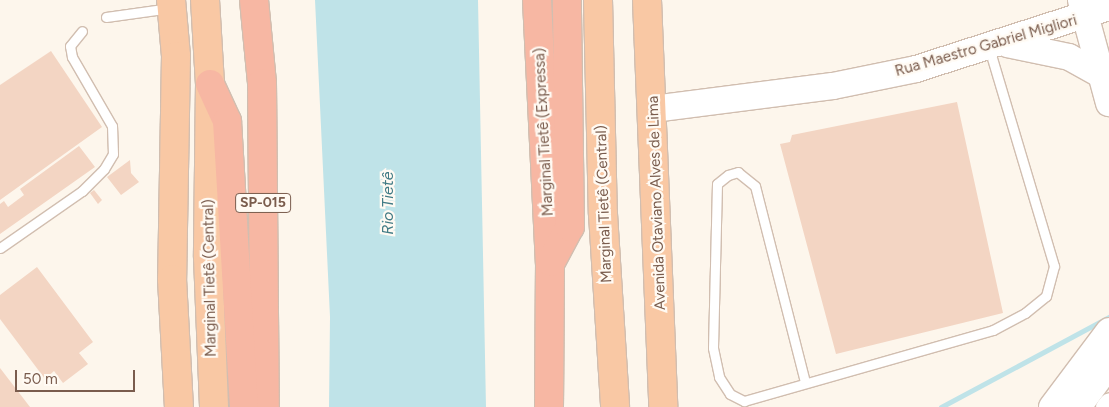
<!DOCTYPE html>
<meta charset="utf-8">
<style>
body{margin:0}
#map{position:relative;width:1109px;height:407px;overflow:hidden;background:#fdf6ec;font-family:Figtree,sans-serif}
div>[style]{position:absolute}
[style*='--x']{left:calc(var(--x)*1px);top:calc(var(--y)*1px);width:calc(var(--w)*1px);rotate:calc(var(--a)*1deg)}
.water>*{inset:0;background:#bfe3e8}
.stream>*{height:5px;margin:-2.5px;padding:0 2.5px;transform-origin:2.5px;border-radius:2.5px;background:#bfe3e8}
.building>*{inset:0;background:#f3d5c3}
.roads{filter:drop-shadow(1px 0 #d1beb0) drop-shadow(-1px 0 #d1beb0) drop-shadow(0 1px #d1beb0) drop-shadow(0 -1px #d1beb0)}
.service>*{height:9px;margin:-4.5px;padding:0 4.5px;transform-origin:4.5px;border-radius:4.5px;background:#fff}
.minor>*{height:19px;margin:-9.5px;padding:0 9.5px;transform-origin:9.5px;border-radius:9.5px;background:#fff}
.secondary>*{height:26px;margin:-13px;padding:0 13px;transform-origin:13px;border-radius:13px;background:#fff}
.trunk>*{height:28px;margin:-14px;padding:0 14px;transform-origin:14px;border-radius:14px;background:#f9c8a4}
.motorway>*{height:28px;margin:-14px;padding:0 14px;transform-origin:14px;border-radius:14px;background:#f7b7a3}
span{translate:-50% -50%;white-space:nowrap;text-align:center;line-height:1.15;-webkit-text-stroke:4.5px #fffaf3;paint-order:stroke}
.shield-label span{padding:1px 4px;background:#fffaf3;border:1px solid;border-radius:4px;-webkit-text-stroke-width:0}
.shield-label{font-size:14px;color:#7a5c4d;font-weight:700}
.street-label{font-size:15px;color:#7a5c4d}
.water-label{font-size:16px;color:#437c86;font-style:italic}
.scale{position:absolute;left:15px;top:370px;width:120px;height:22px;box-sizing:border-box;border:2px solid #7a5c4d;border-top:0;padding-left:6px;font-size:15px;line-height:18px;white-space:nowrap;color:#7a5c4d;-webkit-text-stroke:4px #fffaf3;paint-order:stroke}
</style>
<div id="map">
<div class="water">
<div style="clip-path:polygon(315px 0,478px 0,486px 407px,329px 407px,330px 317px)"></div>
</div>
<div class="stream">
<div style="--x:941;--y:407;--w:191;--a:-28.2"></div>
</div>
<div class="building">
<div style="clip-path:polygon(51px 51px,102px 127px,0 200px,0 85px)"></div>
<div style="clip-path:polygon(957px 102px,1003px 313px,836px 354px,780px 144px,790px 142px,792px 135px)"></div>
<div style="clip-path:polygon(79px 146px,95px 167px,0 234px,0 204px,4px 201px,8px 207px,24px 195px,20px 189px)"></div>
<div style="clip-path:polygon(130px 160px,131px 173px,139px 182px,121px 195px,107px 177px)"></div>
<div style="clip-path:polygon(94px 190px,102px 200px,98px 204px,90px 193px)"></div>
<div style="clip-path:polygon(37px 267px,93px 342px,79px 353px,88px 364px,63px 383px,54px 371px,45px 379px,0 319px,0 295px)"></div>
<div style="clip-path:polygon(0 368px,30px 407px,0 407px)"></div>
</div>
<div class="roads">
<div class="service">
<div style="--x:106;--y:17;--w:65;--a:-8"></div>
<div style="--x:0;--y:248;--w:100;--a:-34.8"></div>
<div style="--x:82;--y:191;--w:31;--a:-45"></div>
<div style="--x:104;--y:169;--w:17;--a:-59"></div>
<div style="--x:113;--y:154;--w:28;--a:-92"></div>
<div style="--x:112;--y:126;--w:80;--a:-120.1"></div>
<div style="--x:72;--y:57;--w:11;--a:-100"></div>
<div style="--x:70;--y:46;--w:19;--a:-51"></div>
<div style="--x:805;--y:382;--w:202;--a:-104.3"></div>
<div style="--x:755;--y:186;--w:22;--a:-141"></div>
<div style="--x:738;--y:172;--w:10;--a:163"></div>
<div style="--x:728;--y:175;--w:14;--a:141"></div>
<div style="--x:717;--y:184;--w:164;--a:91.4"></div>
<div style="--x:713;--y:348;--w:30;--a:78"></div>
<div style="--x:719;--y:377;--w:20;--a:57"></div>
<div style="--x:730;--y:394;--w:16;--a:27"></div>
<div style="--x:744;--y:401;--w:259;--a:-15.9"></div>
<div style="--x:993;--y:330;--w:36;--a:-28"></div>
<div style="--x:1025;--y:313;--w:27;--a:-39"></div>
<div style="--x:1046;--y:296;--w:31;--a:-75"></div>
<div style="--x:1054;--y:266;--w:227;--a:-106.6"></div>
</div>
<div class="minor">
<div style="--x:1105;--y:407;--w:6;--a:-51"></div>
</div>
<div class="secondary">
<div style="--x:1081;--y:0;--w:107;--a:74.8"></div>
<div style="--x:1007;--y:44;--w:63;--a:11.8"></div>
<div style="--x:1069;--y:57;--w:37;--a:29"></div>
<div style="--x:653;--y:109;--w:181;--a:-7.3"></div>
<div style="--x:833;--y:86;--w:85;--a:-11.6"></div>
<div style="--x:916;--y:69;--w:203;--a:-17.8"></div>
<div style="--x:1052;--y:407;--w:95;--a:-53.1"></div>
<div style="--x:1078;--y:407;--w:52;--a:-53.6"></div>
</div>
<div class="trunk">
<div style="--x:171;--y:0;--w:56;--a:84.9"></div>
<div style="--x:176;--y:56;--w:223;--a:91"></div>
<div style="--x:172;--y:279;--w:128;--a:86.9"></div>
<div style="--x:205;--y:0;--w:84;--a:86.6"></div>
<div style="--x:210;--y:84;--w:173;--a:90.7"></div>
<div style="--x:208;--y:257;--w:150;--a:87.7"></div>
<div style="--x:598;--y:0;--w:214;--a:88.7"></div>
<div style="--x:603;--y:214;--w:193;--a:86.4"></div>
<div style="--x:647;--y:0;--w:407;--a:87.7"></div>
</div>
<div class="motorway">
<div style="--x:254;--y:0;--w:83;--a:84.5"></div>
<div style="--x:262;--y:83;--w:324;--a:89.5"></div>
<div style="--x:537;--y:0;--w:264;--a:87.2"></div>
<div style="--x:550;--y:264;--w:143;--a:90.4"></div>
<div style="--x:210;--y:84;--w:41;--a:65.3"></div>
<div style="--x:227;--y:121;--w:287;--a:86.6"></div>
<div style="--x:551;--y:262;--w:40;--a:-62"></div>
<div style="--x:570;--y:227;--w:227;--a:-90.8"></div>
</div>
</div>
<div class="shield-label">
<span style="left:263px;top:203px">SP-015</span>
</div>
<div class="street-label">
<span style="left:986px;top:46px;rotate:-16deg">Rua Maestro Gabriel Migliori</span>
<span style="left:544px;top:132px;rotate:-93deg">Marginal Tietê (Expressa)</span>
<span style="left:657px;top:203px;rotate:-92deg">Avenida Otaviano Alves de Lima</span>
<span style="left:604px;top:204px;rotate:-92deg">Marginal Tietê (Central)</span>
<span style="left:210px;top:278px;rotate:-91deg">Marginal Tietê (Central)</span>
</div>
<div class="water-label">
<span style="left:388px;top:203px;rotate:-90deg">Rio Tietê</span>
</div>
<div class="scale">50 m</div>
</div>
